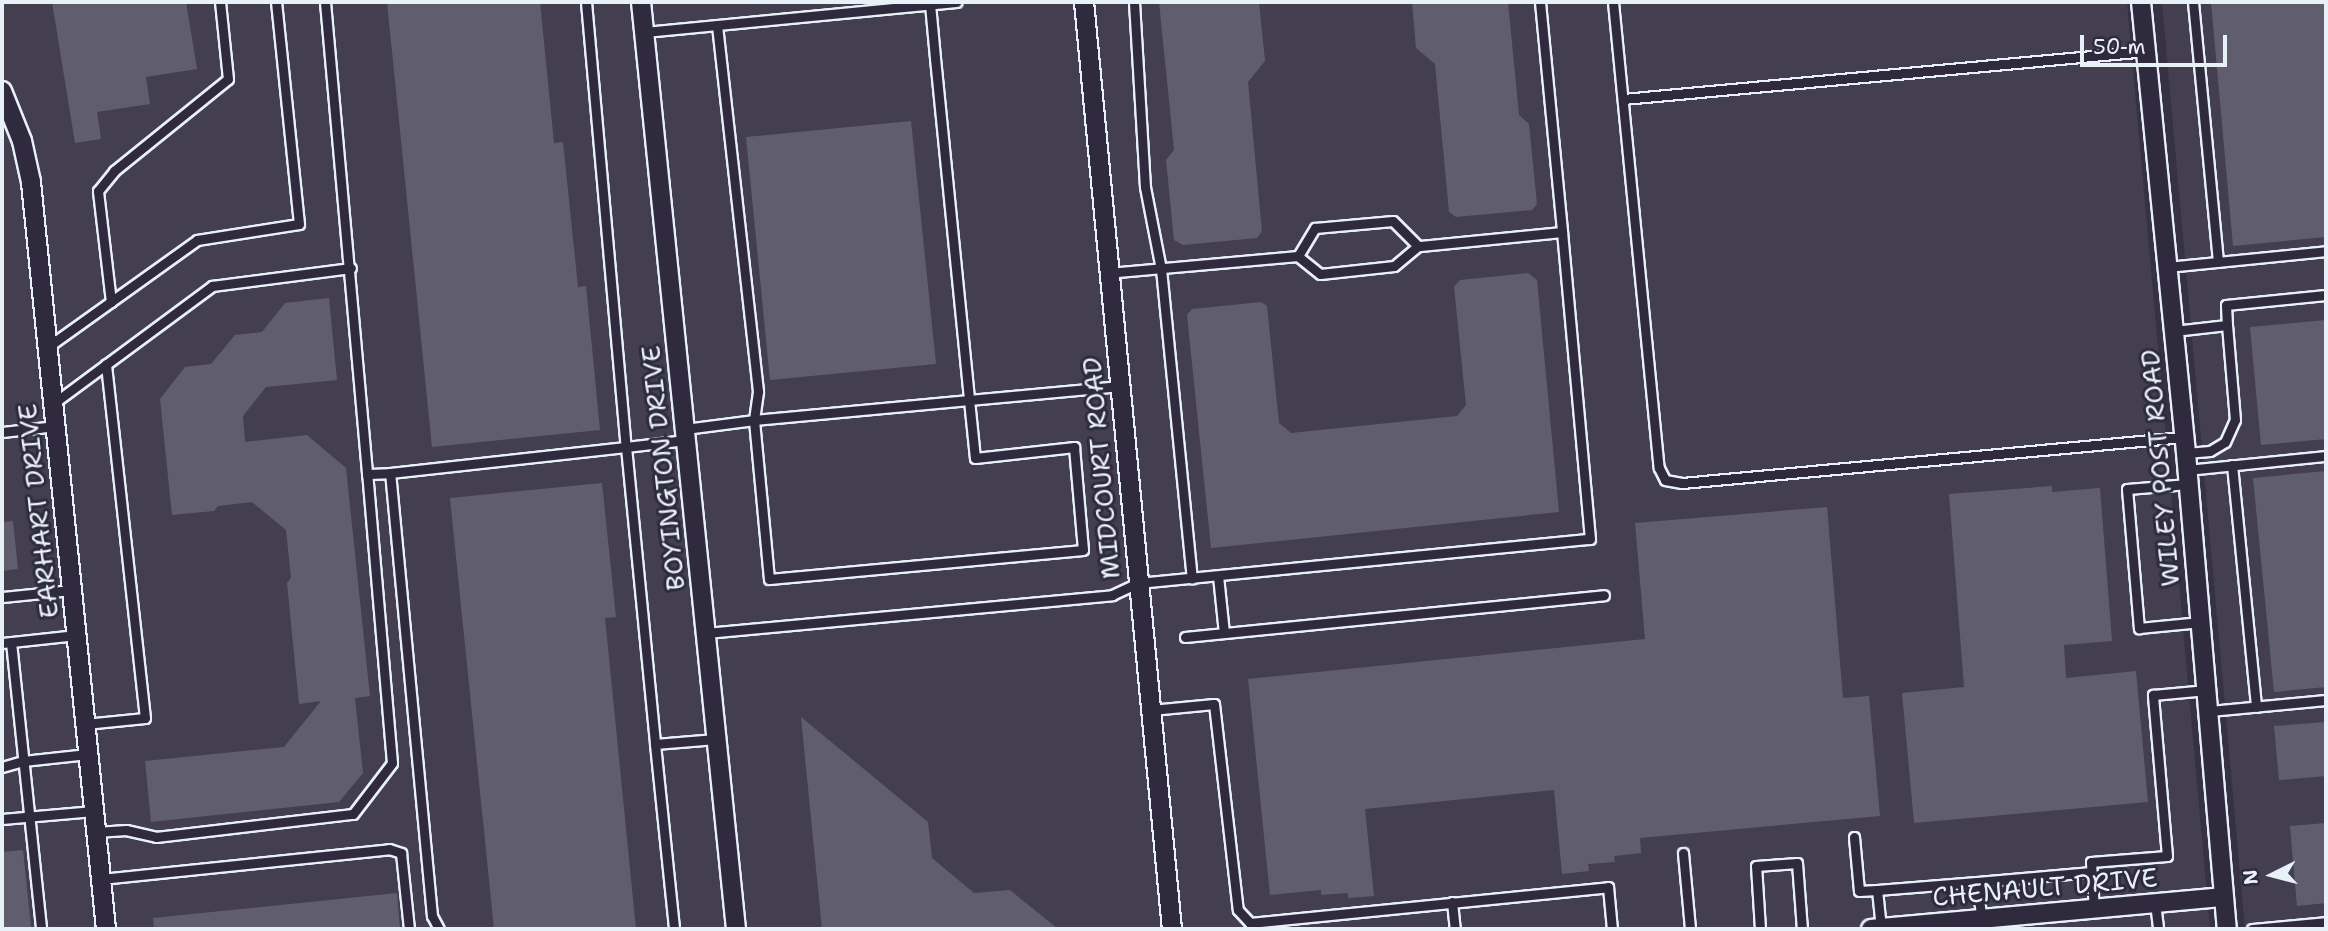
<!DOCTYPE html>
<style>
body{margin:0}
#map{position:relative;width:2328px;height:931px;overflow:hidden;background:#363244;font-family:"Shantell Sans",sans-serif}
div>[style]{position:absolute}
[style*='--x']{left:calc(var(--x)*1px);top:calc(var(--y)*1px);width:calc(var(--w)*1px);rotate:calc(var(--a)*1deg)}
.built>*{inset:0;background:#433f51}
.building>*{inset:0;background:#605e6e}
.roads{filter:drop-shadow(2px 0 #e8f1f8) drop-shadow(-2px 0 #e8f1f8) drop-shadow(0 2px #e8f1f8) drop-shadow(0 -2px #e8f1f8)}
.lane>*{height:9px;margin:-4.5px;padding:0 4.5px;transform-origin:4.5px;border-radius:4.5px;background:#2f2a3d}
.street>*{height:18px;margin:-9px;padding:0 9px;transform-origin:9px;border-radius:9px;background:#2f2a3d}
span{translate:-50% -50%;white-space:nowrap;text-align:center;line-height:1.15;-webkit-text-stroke:6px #2f2a3d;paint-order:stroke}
.street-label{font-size:26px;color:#e8f1f8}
.frame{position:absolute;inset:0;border:4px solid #e8f1f8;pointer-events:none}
.north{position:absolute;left:2237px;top:840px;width:70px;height:70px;-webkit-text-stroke:5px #2f2a3d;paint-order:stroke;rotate:264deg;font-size:19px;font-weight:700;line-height:28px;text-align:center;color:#e8f1f8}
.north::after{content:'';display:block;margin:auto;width:24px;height:32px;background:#e8f1f8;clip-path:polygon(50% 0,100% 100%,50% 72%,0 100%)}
.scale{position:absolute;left:2080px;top:35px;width:147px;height:32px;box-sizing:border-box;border:4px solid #e8f1f8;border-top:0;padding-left:9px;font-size:21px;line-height:24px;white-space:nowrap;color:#e8f1f8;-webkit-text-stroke:5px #2f2a3d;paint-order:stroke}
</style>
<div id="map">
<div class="built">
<div style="clip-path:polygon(2px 2px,2127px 2px,2210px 929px,2px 929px)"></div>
<div style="clip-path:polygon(2162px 2px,2326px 2px,2326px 929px,2245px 929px)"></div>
</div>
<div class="building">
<div style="clip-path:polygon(52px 2px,186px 2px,197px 69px,146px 77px,150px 104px,97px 112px,101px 139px,75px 143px)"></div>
<div style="clip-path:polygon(387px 2px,540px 2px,554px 143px,563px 142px,578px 287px,586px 286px,600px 430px,432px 447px)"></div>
<div style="clip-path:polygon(1159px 2px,1259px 2px,1265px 61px,1248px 82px,1262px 231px,1257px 238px,1183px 245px,1174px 240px,1166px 160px,1174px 150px)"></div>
<div style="clip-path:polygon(1412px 2px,1508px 2px,1519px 115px,1529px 124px,1537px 204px,1532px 210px,1456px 217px,1449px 212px,1435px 64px,1416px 48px)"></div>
<div style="clip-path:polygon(2211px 2px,2326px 2px,2326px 237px,2233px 246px)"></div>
<div style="clip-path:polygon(911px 121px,936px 364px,770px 380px,746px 137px)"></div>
<div style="clip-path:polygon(1528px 273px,1537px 280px,1559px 512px,1211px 548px,1187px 315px,1192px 309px,1261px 302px,1267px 306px,1279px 423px,1291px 433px,1457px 416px,1466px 405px,1454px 287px,1460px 280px)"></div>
<div style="clip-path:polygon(329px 298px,337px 380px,266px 387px,243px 416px,245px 442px,307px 435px,346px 468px,370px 696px,355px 698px,363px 773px,339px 802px,151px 822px,145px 761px,284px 747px,321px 701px,299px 704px,287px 583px,291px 578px,286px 530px,252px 502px,218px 506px,214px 511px,172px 515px,160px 399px,185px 367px,211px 364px,235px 335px,262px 332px,285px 303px)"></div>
<div style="clip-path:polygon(2326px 320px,2326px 439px,2261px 445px,2250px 327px)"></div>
<div style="clip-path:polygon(2326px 471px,2326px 687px,2274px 692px,2253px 478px)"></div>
<div style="clip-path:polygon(602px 483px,616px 617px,605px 618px,636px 929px,494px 929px,450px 498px)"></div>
<div style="clip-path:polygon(2052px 486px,2052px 492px,2100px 488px,2112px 641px,2064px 645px,2066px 678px,2136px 671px,2148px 802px,1914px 823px,1902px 693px,1964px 687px,1949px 494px)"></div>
<div style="clip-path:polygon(1827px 507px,1843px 698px,1869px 696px,1880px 816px,1640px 838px,1641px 853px,1614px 856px,1615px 862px,1588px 864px,1589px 871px,1562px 874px,1554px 790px,1365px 809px,1374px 896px,1348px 898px,1348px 893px,1321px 895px,1321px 890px,1270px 895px,1248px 679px,1645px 639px,1635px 523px)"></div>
<div style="clip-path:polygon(13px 521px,18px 569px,2px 571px,2px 522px)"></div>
<div style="clip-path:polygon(801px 717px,928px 822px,932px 858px,974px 893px,1010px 890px,1058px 929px,822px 929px)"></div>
<div style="clip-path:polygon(2326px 722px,2326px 776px,2279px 780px,2274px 726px)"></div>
<div style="clip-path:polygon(2326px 823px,2326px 903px,2297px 906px,2290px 826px)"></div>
<div style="clip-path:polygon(23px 850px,31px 927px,2px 929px,2px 852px)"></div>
<div style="clip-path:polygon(397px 893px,400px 929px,154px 929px,153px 918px)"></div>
</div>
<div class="roads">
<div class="lane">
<div style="--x:325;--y:2;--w:474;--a:84.9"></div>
<div style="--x:367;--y:474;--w:23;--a:-2"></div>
<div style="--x:586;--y:2;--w:447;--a:84.9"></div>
<div style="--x:626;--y:447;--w:60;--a:-6.7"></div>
<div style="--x:1134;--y:2;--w:185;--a:86.6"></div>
<div style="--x:1145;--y:187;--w:84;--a:79"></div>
<div style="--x:1161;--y:269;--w:311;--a:84.3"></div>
<div style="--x:1540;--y:2;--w:231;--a:84.5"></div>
<div style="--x:1613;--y:2;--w:468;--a:84.4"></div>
<div style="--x:1659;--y:468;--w:13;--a:63"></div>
<div style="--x:1665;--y:480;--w:17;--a:10"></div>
<div style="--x:1682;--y:483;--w:504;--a:-5.24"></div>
<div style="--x:2193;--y:2;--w:261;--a:84.5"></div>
<div style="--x:930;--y:4;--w:54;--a:84.7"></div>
<div style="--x:935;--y:58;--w:344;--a:84.3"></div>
<div style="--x:969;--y:400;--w:58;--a:84.1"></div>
<div style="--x:975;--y:458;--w:100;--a:-6.3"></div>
<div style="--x:1074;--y:447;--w:103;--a:85"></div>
<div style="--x:1083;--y:550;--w:315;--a:174.7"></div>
<div style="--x:769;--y:579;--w:160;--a:-95.4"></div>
<div style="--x:754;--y:420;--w:216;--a:-5.3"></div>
<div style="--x:969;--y:400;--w:152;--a:-5.3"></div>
<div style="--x:644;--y:32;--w:314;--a:-5.5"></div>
<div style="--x:1623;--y:99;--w:525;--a:-5.24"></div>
<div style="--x:1298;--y:256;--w:33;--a:-59"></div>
<div style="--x:1315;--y:228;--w:78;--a:-5.1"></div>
<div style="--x:1393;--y:221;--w:35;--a:45"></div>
<div style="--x:2167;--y:267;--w:160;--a:-5.7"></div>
<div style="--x:111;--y:302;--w:112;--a:-96.7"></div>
<div style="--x:98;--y:191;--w:26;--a:-51"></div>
<div style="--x:114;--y:171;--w:146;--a:-38.9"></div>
<div style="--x:228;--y:79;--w:77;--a:-95.9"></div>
<div style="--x:2174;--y:331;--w:53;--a:-6.5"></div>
<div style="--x:2227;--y:325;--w:20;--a:-93"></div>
<div style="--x:2226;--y:305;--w:100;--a:-5.7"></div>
<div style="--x:49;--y:346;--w:182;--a:-35.6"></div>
<div style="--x:197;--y:240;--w:103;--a:-8.9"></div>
<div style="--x:299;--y:224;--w:223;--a:-95.9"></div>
<div style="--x:54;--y:403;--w:197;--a:-36.5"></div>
<div style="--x:212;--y:286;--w:140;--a:-7.4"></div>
<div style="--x:685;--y:429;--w:70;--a:-7.4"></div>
<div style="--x:754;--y:420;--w:29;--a:-82"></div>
<div style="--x:758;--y:391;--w:368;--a:-96.4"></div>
<div style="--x:2;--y:432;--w:54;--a:-6.3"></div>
<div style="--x:2186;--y:453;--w:24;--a:-5"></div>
<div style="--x:2210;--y:451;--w:17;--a:-31"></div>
<div style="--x:2225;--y:442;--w:24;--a:-66"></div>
<div style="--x:2235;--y:420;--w:95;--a:-94.8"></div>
<div style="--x:2232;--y:465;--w:243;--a:84.3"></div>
<div style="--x:2187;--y:470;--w:140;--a:-5.8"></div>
<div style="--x:2188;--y:484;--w:61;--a:175.3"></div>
<div style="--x:2127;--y:489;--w:140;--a:85.1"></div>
<div style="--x:2139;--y:628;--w:62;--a:-5.5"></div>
<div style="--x:1218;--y:576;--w:57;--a:84"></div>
<div style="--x:2;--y:597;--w:70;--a:-5.7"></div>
<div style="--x:706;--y:633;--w:408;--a:-5.3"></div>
<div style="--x:1112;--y:595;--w:29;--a:-25"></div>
<div style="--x:1138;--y:583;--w:454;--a:-5.6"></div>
<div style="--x:1590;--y:539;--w:308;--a:-95.2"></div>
<div style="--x:1562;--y:232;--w:145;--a:174.4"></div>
<div style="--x:1418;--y:246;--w:31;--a:140"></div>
<div style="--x:1394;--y:266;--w:74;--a:173.8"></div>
<div style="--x:1320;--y:274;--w:28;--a:-141"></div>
<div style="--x:1298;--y:256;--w:190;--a:174.9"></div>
<div style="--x:1185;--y:637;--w:421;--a:-5.7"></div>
<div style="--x:11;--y:642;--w:289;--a:84"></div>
<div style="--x:2;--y:643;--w:75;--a:-6.1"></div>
<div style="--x:1151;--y:710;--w:63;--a:-5.4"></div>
<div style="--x:1214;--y:704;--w:207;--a:83.4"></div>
<div style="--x:1238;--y:910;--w:18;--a:47"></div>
<div style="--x:1250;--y:923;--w:360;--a:-5.7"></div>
<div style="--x:1608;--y:887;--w:42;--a:84.6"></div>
<div style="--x:2209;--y:711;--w:118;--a:-5.4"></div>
<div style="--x:85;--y:724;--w:60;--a:-5.7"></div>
<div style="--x:145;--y:718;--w:356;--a:-96.3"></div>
<div style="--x:655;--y:744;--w:186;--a:84.1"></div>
<div style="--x:2;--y:767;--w:22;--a:-16"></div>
<div style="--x:23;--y:761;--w:65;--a:-6.1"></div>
<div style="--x:2;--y:819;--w:92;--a:-5"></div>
<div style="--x:96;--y:832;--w:30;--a:-4"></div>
<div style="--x:126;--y:830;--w:31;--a:13"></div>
<div style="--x:156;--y:837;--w:198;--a:-6.7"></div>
<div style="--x:353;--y:814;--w:64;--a:-52.6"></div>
<div style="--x:392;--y:763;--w:290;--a:-94.9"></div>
<div style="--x:1854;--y:837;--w:54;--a:84.7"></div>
<div style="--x:1859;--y:891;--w:18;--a:-3"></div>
<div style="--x:1877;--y:890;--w:38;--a:84"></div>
<div style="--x:1683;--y:853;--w:76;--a:84.7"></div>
<div style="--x:101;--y:879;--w:290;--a:-5.9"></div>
<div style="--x:389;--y:849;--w:13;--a:18"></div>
<div style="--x:401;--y:853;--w:76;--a:84"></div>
<div style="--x:1977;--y:882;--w:115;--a:-5"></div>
<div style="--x:1877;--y:890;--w:100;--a:-4.6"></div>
<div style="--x:1977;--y:882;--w:38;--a:83"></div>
<div style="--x:1452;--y:902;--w:27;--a:84"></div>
<div style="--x:2155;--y:903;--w:26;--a:83"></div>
<div style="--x:2094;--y:910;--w:48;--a:-93.6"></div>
<div style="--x:2091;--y:862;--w:76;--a:-4.5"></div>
<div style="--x:2167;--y:856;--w:162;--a:-95"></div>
<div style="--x:2153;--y:695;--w:54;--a:-5.3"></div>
<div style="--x:439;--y:929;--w:15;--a:-118"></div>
<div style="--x:432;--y:916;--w:445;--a:-95.4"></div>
<div style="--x:390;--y:473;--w:237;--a:-6.3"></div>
<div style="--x:626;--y:447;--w:298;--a:84.4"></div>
<div style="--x:655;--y:744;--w:61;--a:-4.7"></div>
<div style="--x:1760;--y:929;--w:63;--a:-93.6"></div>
<div style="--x:1756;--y:866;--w:41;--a:-4.2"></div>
<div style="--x:1797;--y:863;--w:66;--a:85.7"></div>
<div style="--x:2252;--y:929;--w:74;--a:-5.4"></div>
</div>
<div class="street">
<div style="--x:641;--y:2;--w:932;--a:84.15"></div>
<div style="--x:1084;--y:2;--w:931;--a:84.58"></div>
<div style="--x:2141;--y:2;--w:453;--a:84.3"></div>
<div style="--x:2186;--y:453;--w:478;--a:85.1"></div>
<div style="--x:2;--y:91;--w:54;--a:68.2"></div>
<div style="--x:22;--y:141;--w:42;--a:77.6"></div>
<div style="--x:31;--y:182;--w:751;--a:84.27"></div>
<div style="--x:1871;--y:929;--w:354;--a:-5.2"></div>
</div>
</div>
<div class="street-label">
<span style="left:663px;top:468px;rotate:-96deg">BOYINGTON DRIVE</span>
<span style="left:1101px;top:468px;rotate:-95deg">MIDCOURT ROAD</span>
<span style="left:2160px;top:468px;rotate:-95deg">WILEY POST ROAD</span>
<span style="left:38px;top:511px;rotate:-96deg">EARHART DRIVE</span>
<span style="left:2045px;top:887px;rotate:-5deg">CHENAULT DRIVE</span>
</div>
<div class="frame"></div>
<div class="north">N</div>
<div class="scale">50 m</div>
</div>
